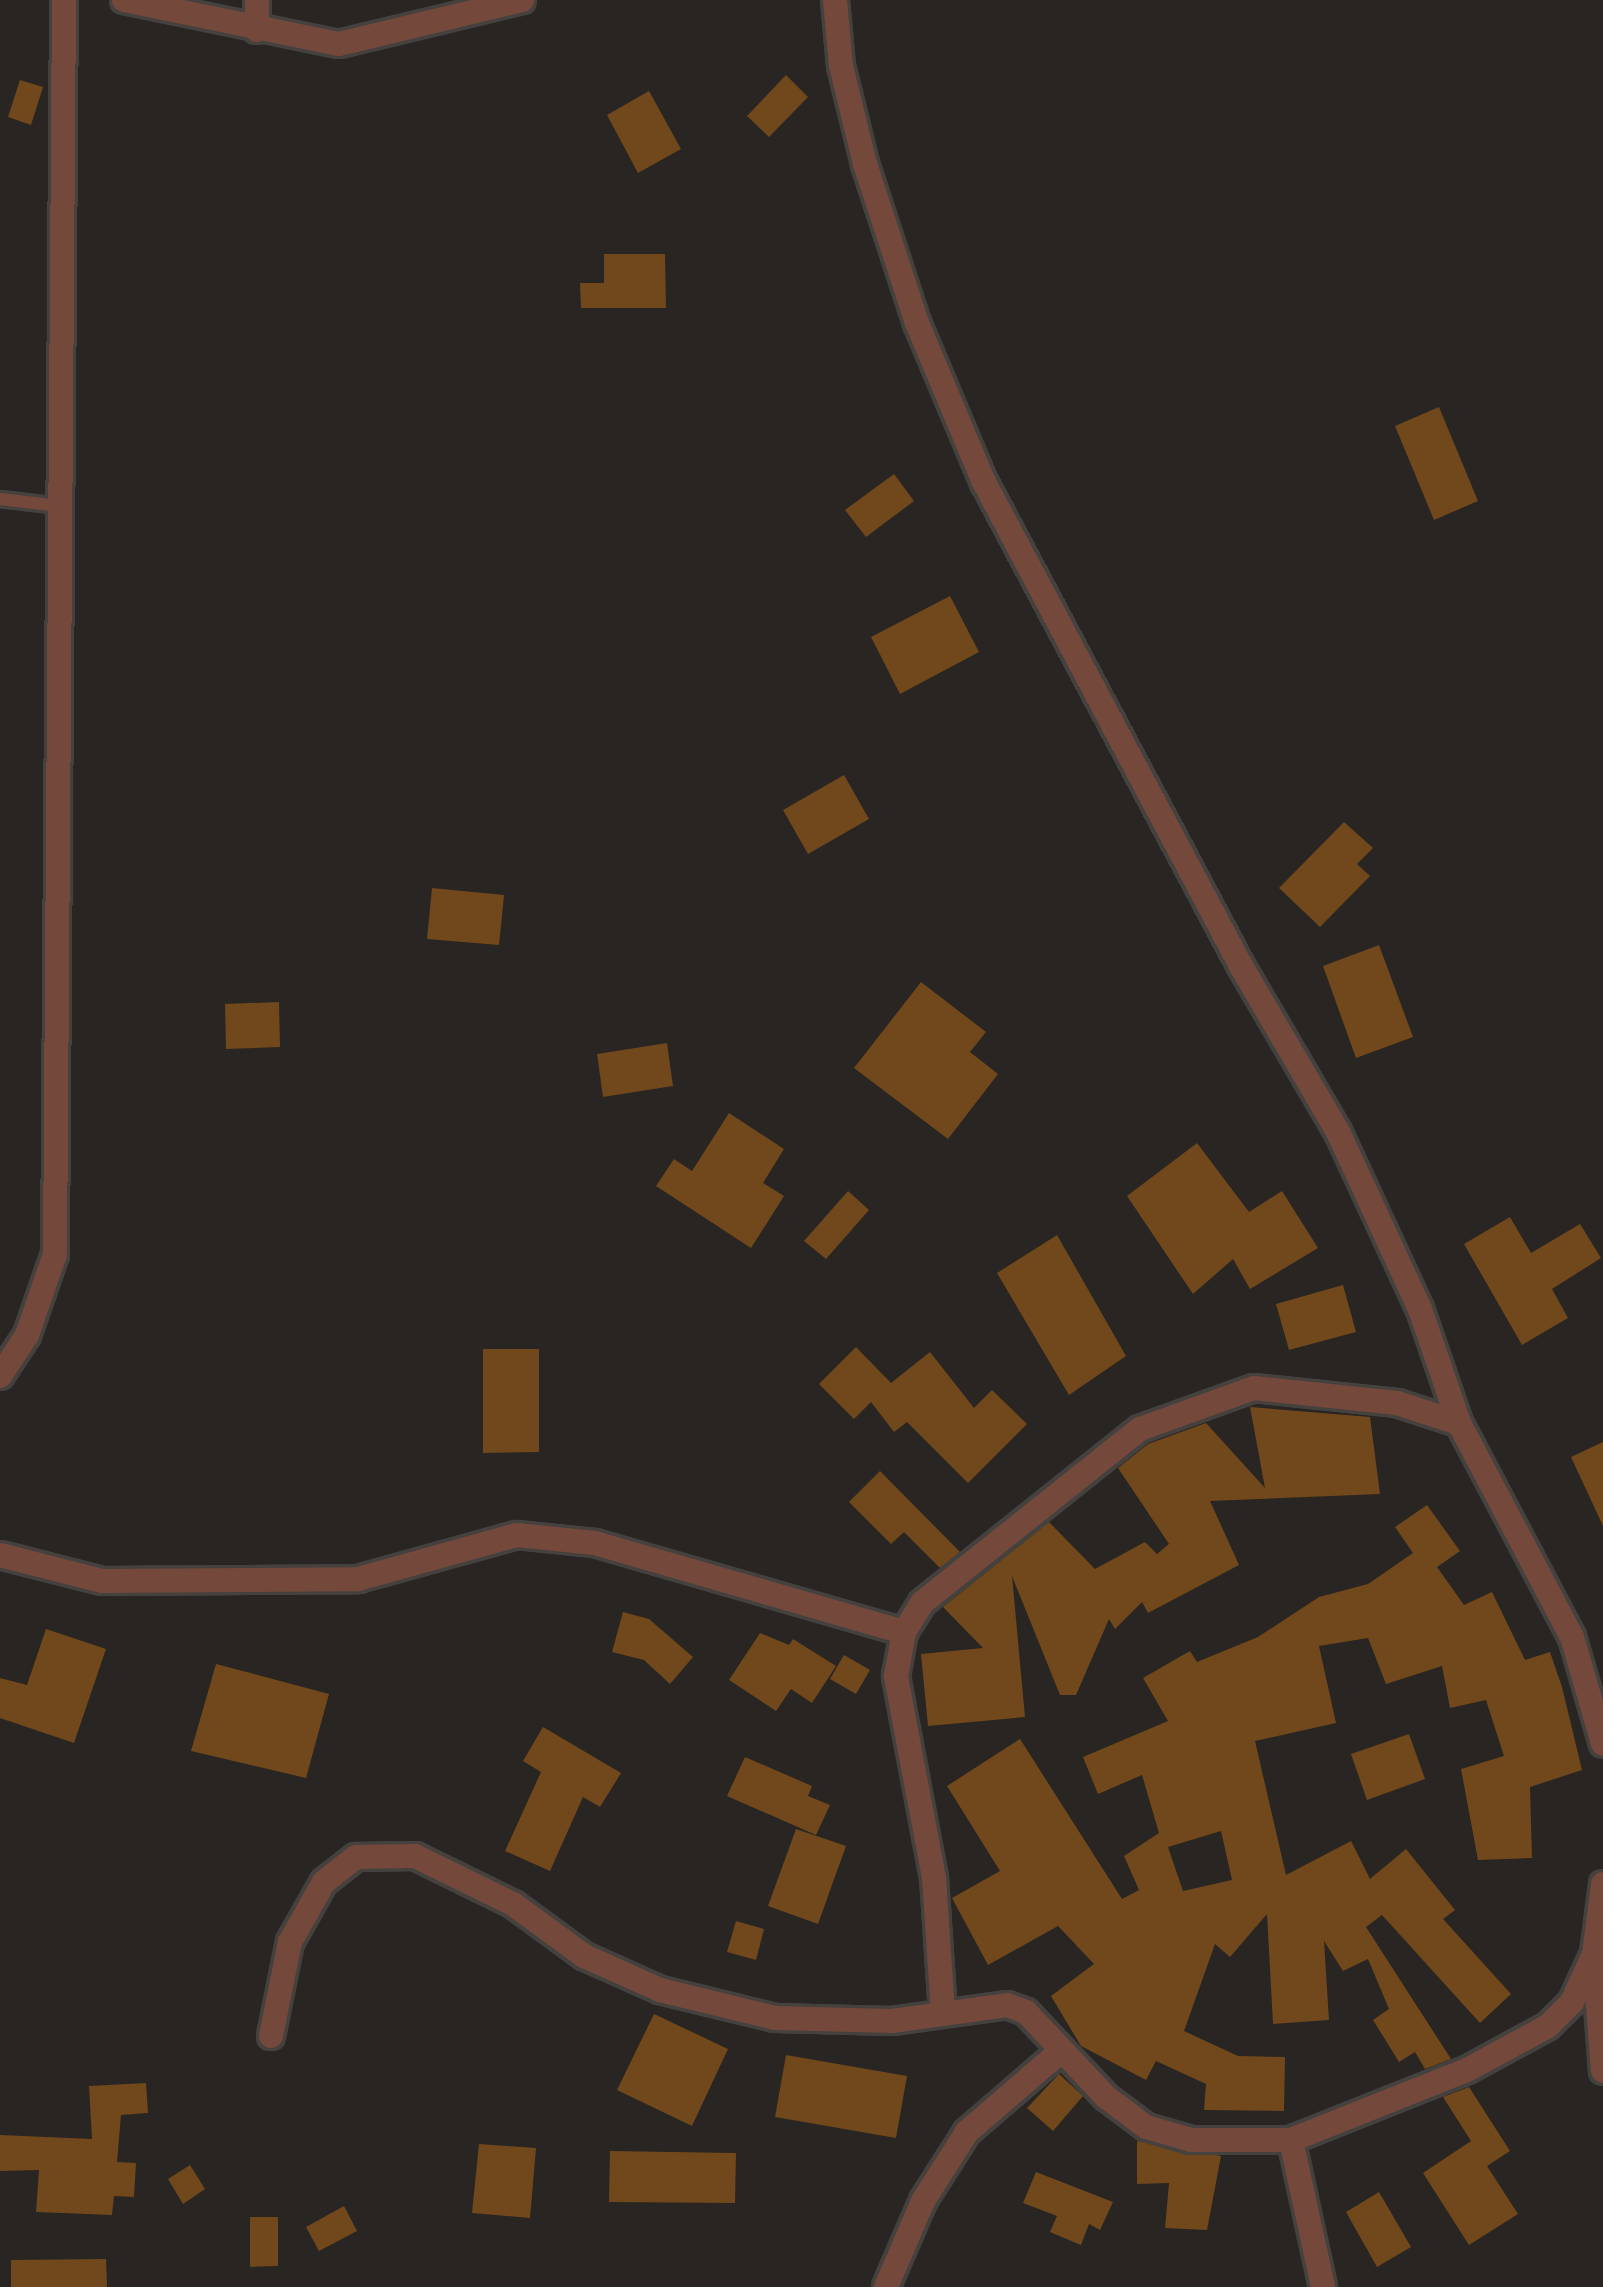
<!DOCTYPE html>
<style>
body{margin:0}
#map{position:relative;width:1603px;height:2287px;overflow:hidden;background:#282522;font-family:"Titillium Web",sans-serif}
div>[style]{position:absolute}
[style*='--x']{left:calc(var(--x)*1px);top:calc(var(--y)*1px);width:calc(var(--w)*1px);rotate:calc(var(--a)*1deg)}
.building>*{inset:0;background:#71481b}
.roads{filter:drop-shadow(3px 0 #44413e) drop-shadow(-3px 0 #44413e) drop-shadow(0 3px #44413e) drop-shadow(0 -3px #44413e)}
.service>*{height:12px;margin:-6px;padding:0 6px;transform-origin:6px;border-radius:6px;background:#74493b}
.minor>*{height:24px;margin:-12px;padding:0 12px;transform-origin:12px;border-radius:12px;background:#74493b}
span{translate:-50% -50%;white-space:nowrap;text-align:center;line-height:1.15;-webkit-text-stroke:9px #282522;paint-order:stroke}
</style>
<div id="map">
<div class="building">
<div style="clip-path:polygon(786px 75px,808px 97px,769px 137px,747px 116px)"></div>
<div style="clip-path:polygon(20px 80px,43px 87px,31px 125px,8px 117px)"></div>
<div style="clip-path:polygon(649px 91px,681px 149px,638px 173px,607px 115px)"></div>
<div style="clip-path:polygon(604px 254px,665px 254px,666px 308px,581px 308px,580px 283px,604px 283px)"></div>
<div style="clip-path:polygon(1439px 407px,1478px 501px,1434px 520px,1395px 426px)"></div>
<div style="clip-path:polygon(894px 474px,914px 501px,866px 537px,845px 510px)"></div>
<div style="clip-path:polygon(950px 596px,979px 652px,900px 694px,871px 637px)"></div>
<div style="clip-path:polygon(844px 775px,869px 819px,808px 854px,783px 810px)"></div>
<div style="clip-path:polygon(1344px 822px,1373px 848px,1357px 864px,1370px 876px,1320px 927px,1279px 888px)"></div>
<div style="clip-path:polygon(432px 888px,504px 895px,499px 945px,427px 939px)"></div>
<div style="clip-path:polygon(1379px 945px,1413px 1037px,1356px 1058px,1323px 966px)"></div>
<div style="clip-path:polygon(921px 982px,986px 1032px,970px 1052px,998px 1074px,948px 1139px,854px 1068px)"></div>
<div style="clip-path:polygon(279px 1002px,280px 1047px,226px 1049px,225px 1004px)"></div>
<div style="clip-path:polygon(667px 1043px,673px 1086px,603px 1097px,597px 1054px)"></div>
<div style="clip-path:polygon(729px 1113px,784px 1149px,763px 1183px,784px 1196px,751px 1248px,656px 1186px,674px 1159px,692px 1171px)"></div>
<div style="clip-path:polygon(1197px 1143px,1249px 1212px,1282px 1191px,1318px 1248px,1250px 1289px,1233px 1259px,1193px 1294px,1127px 1196px)"></div>
<div style="clip-path:polygon(848px 1191px,869px 1210px,826px 1259px,804px 1241px)"></div>
<div style="clip-path:polygon(1510px 1217px,1531px 1253px,1580px 1224px,1601px 1258px,1552px 1289px,1568px 1318px,1522px 1345px,1464px 1244px)"></div>
<div style="clip-path:polygon(1057px 1235px,1126px 1356px,1069px 1395px,997px 1273px)"></div>
<div style="clip-path:polygon(1343px 1285px,1356px 1332px,1289px 1350px,1276px 1304px)"></div>
<div style="clip-path:polygon(856px 1347px,891px 1383px,930px 1352px,974px 1408px,992px 1390px,1027px 1424px,968px 1483px,907px 1422px,894px 1432px,871px 1402px,854px 1419px,819px 1384px)"></div>
<div style="clip-path:polygon(483px 1349px,539px 1349px,539px 1452px,483px 1453px)"></div>
<div style="clip-path:polygon(1250px 1407px,1370px 1417px,1380px 1494px,1210px 1501px,1239px 1565px,1148px 1613px,1142px 1602px,1115px 1629px,1109px 1619px,1076px 1695px,1060px 1695px,1012px 1576px,1025px 1717px,928px 1726px,921px 1654px,983px 1648px,943px 1607px,1049px 1522px,1095px 1569px,1145px 1542px,1157px 1554px,1169px 1544px,1118px 1468px,1148px 1444px,1206px 1423px,1265px 1488px)"></div>
<div style="clip-path:polygon(1603px 1442px,1603px 1526px,1571px 1457px)"></div>
<div style="clip-path:polygon(880px 1471px,960px 1552px,940px 1568px,904px 1532px,891px 1544px,849px 1502px)"></div>
<div style="clip-path:polygon(evenodd,1427px 1505px,1460px 1551px,1437px 1567px,1464px 1605px,1492px 1592px,1525px 1660px,1550px 1652px,1562px 1687px,1582px 1770px,1530px 1787px,1532px 1858px,1478px 1860px,1461px 1769px,1504px 1756px,1486px 1700px,1450px 1708px,1442px 1666px,1386px 1684px,1368px 1638px,1319px 1646px,1336px 1723px,1255px 1741px,1286px 1875px,1351px 1841px,1370px 1879px,1406px 1849px,1455px 1910px,1443px 1919px,1511px 1994px,1480px 2023px,1382px 1915px,1366px 1927px,1451px 2059px,1425px 2069px,1415px 2052px,1399px 2062px,1373px 2020px,1389px 2009px,1368px 1959px,1343px 1971px,1324px 1941px,1329px 2020px,1273px 2024px,1267px 1914px,1230px 1957px,1215px 1944px,1184px 2031px,1238px 2056px,1285px 2057px,1284px 2111px,1204px 2110px,1206px 2084px,1156px 2061px,1146px 2080px,1081px 2046px,1051px 1996px,1094px 1964px,1058px 1926px,988px 1965px,952px 1898px,1000px 1871px,947px 1786px,1020px 1739px,1122px 1899px,1139px 1890px,1124px 1856px,1159px 1833px,1142px 1775px,1098px 1794px,1083px 1757px,1168px 1721px,1143px 1678px,1190px 1651px,1197px 1662px,1258px 1637px,1319px 1597px,1368px 1584px,1413px 1553px,1395px 1527px,1427px 1505px,1221px 1831px,1232px 1880px,1183px 1891px,1168px 1847px,1221px 1831px)"></div>
<div style="clip-path:polygon(623px 1612px,649px 1619px,693px 1657px,670px 1684px,644px 1660px,612px 1652px)"></div>
<div style="clip-path:polygon(46px 1629px,106px 1649px,74px 1743px,0 1718px,0 1678px,27px 1685px)"></div>
<div style="clip-path:polygon(760px 1633px,789px 1645px,793px 1639px,836px 1666px,812px 1703px,791px 1689px,776px 1711px,729px 1680px)"></div>
<div style="clip-path:polygon(844px 1655px,870px 1670px,856px 1694px,830px 1679px)"></div>
<div style="clip-path:polygon(216px 1664px,329px 1694px,306px 1778px,191px 1751px)"></div>
<div style="clip-path:polygon(543px 1727px,621px 1773px,600px 1807px,583px 1797px,550px 1871px,505px 1851px,541px 1772px,523px 1761px)"></div>
<div style="clip-path:polygon(1409px 1734px,1425px 1779px,1367px 1800px,1351px 1754px)"></div>
<div style="clip-path:polygon(745px 1757px,812px 1786px,808px 1796px,830px 1805px,816px 1835px,727px 1796px)"></div>
<div style="clip-path:polygon(796px 1829px,846px 1846px,818px 1924px,768px 1906px)"></div>
<div style="clip-path:polygon(736px 1921px,764px 1929px,756px 1960px,727px 1952px)"></div>
<div style="clip-path:polygon(654px 2014px,728px 2049px,692px 2126px,617px 2090px)"></div>
<div style="clip-path:polygon(786px 2055px,907px 2076px,896px 2138px,775px 2117px)"></div>
<div style="clip-path:polygon(1059px 2074px,1083px 2096px,1053px 2131px,1027px 2108px)"></div>
<div style="clip-path:polygon(146px 2083px,148px 2113px,121px 2115px,117px 2162px,136px 2163px,134px 2197px,114px 2196px,112px 2215px,36px 2212px,39px 2170px,0 2171px,0 2135px,92px 2139px,89px 2086px)"></div>
<div style="clip-path:polygon(1469px 2087px,1510px 2151px,1487px 2166px,1518px 2214px,1469px 2245px,1423px 2173px,1471px 2141px,1443px 2097px)"></div>
<div style="clip-path:polygon(1137px 2141px,1221px 2156px,1207px 2230px,1165px 2228px,1169px 2183px,1137px 2184px)"></div>
<div style="clip-path:polygon(479px 2144px,536px 2148px,530px 2218px,472px 2213px)"></div>
<div style="clip-path:polygon(610px 2151px,736px 2153px,735px 2203px,609px 2202px)"></div>
<div style="clip-path:polygon(190px 2165px,205px 2189px,183px 2204px,168px 2179px)"></div>
<div style="clip-path:polygon(1036px 2172px,1113px 2202px,1100px 2230px,1089px 2224px,1081px 2245px,1050px 2232px,1057px 2216px,1023px 2203px)"></div>
<div style="clip-path:polygon(1379px 2192px,1411px 2247px,1377px 2267px,1346px 2212px)"></div>
<div style="clip-path:polygon(344px 2206px,357px 2231px,319px 2251px,306px 2227px)"></div>
<div style="clip-path:polygon(250px 2217px,278px 2217px,278px 2266px,250px 2267px)"></div>
<div style="clip-path:polygon(106px 2259px,107px 2287px,11px 2287px,11px 2260px)"></div>
</div>
<div class="roads">
<div class="service">
<div style="--x:0;--y:499;--w:60;--a:6.7"></div>
</div>
<div class="minor">
<div style="--x:124;--y:0;--w:219;--a:11.6"></div>
<div style="--x:339;--y:44;--w:188;--a:-13.5"></div>
<div style="--x:257;--y:0;--w:30;--a:90"></div>
<div style="--x:835;--y:0;--w:66;--a:84.8"></div>
<div style="--x:841;--y:66;--w:101;--a:76.2"></div>
<div style="--x:865;--y:164;--w:167;--a:71.9"></div>
<div style="--x:917;--y:323;--w:173;--a:67.2"></div>
<div style="--x:984;--y:482;--w:548;--a:62.03"></div>
<div style="--x:1241;--y:966;--w:194;--a:59.7"></div>
<div style="--x:1339;--y:1134;--w:193;--a:65.2"></div>
<div style="--x:1420;--y:1309;--w:120;--a:71.1"></div>
<div style="--x:1459;--y:1423;--w:242;--a:62.2"></div>
<div style="--x:1572;--y:1637;--w:111;--a:73.8"></div>
<div style="--x:0;--y:1376;--w:49;--a:-56.6"></div>
<div style="--x:27;--y:1335;--w:86;--a:-70.9"></div>
<div style="--x:55;--y:1254;--w:1254;--a:-89.59"></div>
<div style="--x:0;--y:1555;--w:105;--a:14.3"></div>
<div style="--x:102;--y:1581;--w:256;--a:-0.4"></div>
<div style="--x:358;--y:1579;--w:165;--a:-15.5"></div>
<div style="--x:517;--y:1535;--w:78;--a:5.9"></div>
<div style="--x:595;--y:1543;--w:322;--a:16.1"></div>
<div style="--x:1603;--y:1884;--w:71;--a:97.3"></div>
<div style="--x:1594;--y:1954;--w:117;--a:85.6"></div>
<div style="--x:943;--y:2013;--w:135;--a:-93.8"></div>
<div style="--x:934;--y:1878;--w:206;--a:-100.7"></div>
<div style="--x:896;--y:1676;--w:45;--a:-79.7"></div>
<div style="--x:904;--y:1632;--w:34;--a:-58"></div>
<div style="--x:922;--y:1603;--w:279;--a:-38.6"></div>
<div style="--x:1140;--y:1429;--w:121;--a:-19.8"></div>
<div style="--x:1254;--y:1388;--w:144;--a:6"></div>
<div style="--x:1397;--y:1403;--w:65;--a:17.9"></div>
<div style="--x:271;--y:2036;--w:96;--a:-78.6"></div>
<div style="--x:290;--y:1942;--w:69;--a:-60.5"></div>
<div style="--x:324;--y:1882;--w:41;--a:-38"></div>
<div style="--x:356;--y:1857;--w:59;--a:-1"></div>
<div style="--x:415;--y:1856;--w:109;--a:26.1"></div>
<div style="--x:513;--y:1904;--w:88;--a:36.2"></div>
<div style="--x:584;--y:1956;--w:83;--a:24.1"></div>
<div style="--x:660;--y:1990;--w:118;--a:13.7"></div>
<div style="--x:775;--y:2018;--w:117;--a:1.5"></div>
<div style="--x:892;--y:2021;--w:116;--a:-7.9"></div>
<div style="--x:1007;--y:2005;--w:20;--a:20"></div>
<div style="--x:1026;--y:2012;--w:117;--a:46.7"></div>
<div style="--x:1106;--y:2097;--w:50;--a:36.9"></div>
<div style="--x:1146;--y:2127;--w:47;--a:16.1"></div>
<div style="--x:1191;--y:2140;--w:100;--a:0"></div>
<div style="--x:1291;--y:2140;--w:189;--a:-21.7"></div>
<div style="--x:1467;--y:2070;--w:92;--a:-28.5"></div>
<div style="--x:1548;--y:2026;--w:34;--a:-45"></div>
<div style="--x:1572;--y:2002;--w:53;--a:-65.4"></div>
<div style="--x:1291;--y:2140;--w:150;--a:77.7"></div>
<div style="--x:886;--y:2287;--w:94;--a:-66.7"></div>
<div style="--x:923;--y:2201;--w:82;--a:-57.5"></div>
<div style="--x:967;--y:2132;--w:124;--a:-40.8"></div>
</div>
</div>
</div>
